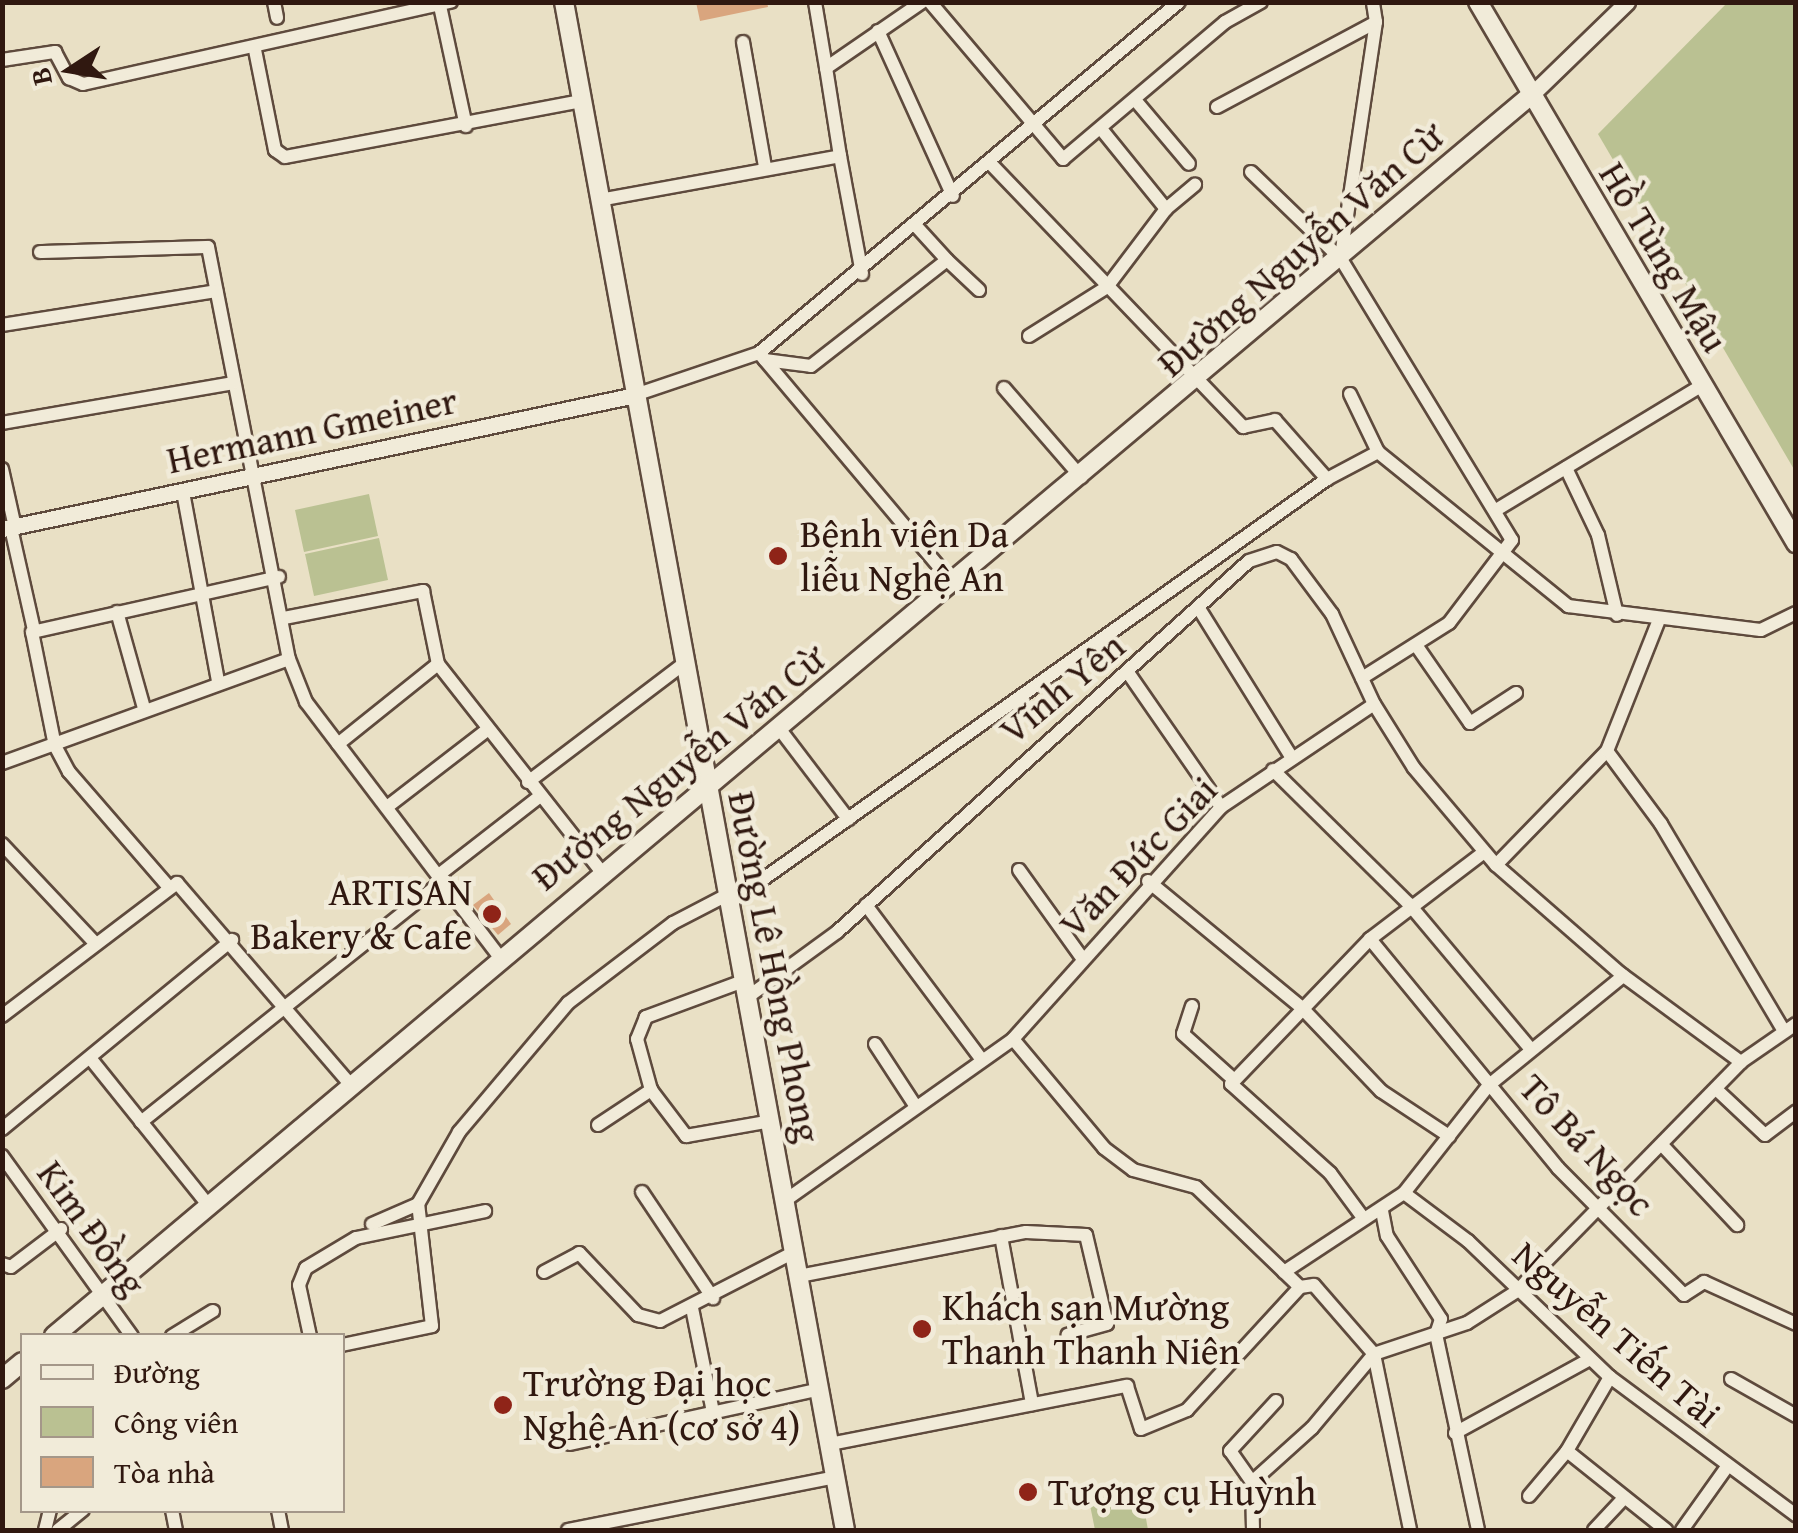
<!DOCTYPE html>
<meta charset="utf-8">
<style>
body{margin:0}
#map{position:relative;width:1798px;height:1533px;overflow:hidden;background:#e9e0c5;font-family:"Gentium Book Plus",serif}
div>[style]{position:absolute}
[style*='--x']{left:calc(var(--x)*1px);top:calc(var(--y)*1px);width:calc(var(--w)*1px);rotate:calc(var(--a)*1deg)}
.green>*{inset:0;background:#bac192}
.building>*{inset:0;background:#d9a57e}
.roads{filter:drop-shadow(2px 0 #5e4a3d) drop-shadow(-2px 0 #5e4a3d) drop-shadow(0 2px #5e4a3d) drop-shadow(0 -2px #5e4a3d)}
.minor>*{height:12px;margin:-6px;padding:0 6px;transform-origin:6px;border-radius:6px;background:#f1ebd9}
.tertiary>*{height:15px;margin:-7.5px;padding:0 7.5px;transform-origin:7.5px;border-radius:7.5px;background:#f1ebd9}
.secondary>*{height:18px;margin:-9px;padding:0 9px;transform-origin:9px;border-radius:9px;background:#f1ebd9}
.dots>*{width:28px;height:28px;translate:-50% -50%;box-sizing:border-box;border:5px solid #f1ebd9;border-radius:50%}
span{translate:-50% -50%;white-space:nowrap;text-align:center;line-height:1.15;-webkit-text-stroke:9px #f1ebd9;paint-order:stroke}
.street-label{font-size:38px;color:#301810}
.poi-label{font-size:38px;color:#301810}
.left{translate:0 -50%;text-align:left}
.right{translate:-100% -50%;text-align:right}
.frame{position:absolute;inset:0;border:5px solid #301810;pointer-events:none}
.legend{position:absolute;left:20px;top:1333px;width:325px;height:180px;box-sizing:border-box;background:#f1ebd9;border:2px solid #a49789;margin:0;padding:12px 18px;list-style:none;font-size:30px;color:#301810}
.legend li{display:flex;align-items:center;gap:20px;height:50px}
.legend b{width:50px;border:2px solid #a49789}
.north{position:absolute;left:20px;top:20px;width:100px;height:100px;-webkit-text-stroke:8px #f1ebd9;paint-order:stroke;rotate:258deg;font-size:28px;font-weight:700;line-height:40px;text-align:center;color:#301810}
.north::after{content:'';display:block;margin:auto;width:35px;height:45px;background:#301810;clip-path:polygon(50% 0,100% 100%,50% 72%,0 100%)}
</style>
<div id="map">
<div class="green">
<div style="clip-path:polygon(1727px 3px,1795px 3px,1795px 471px,1598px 134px)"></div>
<div style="clip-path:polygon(369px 494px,378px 536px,304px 552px,295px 510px)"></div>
<div style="clip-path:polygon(379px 538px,388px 580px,314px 596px,305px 554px)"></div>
<div style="clip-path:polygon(1141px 1490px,1148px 1530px,1095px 1530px,1089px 1500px)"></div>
</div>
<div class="building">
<div style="clip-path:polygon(696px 2px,767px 2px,768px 7px,700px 21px)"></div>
<div style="clip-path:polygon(489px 893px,511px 924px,498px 935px,473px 905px)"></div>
</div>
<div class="roads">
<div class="minor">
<div style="--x:274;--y:2;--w:16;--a:79"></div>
<div style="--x:815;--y:2;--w:67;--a:80.5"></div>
<div style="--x:930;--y:2;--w:206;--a:49.7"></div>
<div style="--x:1063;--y:159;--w:212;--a:-40.2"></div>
<div style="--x:1225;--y:22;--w:41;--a:-29.1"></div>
<div style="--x:440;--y:6;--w:123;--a:77.8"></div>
<div style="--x:878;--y:31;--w:181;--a:65.6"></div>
<div style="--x:743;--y:42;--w:127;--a:80"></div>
<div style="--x:255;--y:50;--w:102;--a:78.7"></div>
<div style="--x:275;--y:150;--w:12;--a:35"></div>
<div style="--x:285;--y:157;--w:301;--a:-10.7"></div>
<div style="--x:2;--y:60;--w:54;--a:-8.6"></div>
<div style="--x:55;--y:52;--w:30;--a:62"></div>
<div style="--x:69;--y:78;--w:15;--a:23"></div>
<div style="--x:83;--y:84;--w:377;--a:-12.6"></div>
<div style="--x:1136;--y:101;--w:82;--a:49.9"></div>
<div style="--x:1217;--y:107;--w:180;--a:-28.1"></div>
<div style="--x:1102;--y:130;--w:102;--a:51"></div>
<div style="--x:840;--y:156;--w:120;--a:79.4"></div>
<div style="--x:990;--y:163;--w:366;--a:46.2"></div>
<div style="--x:1243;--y:427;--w:33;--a:-12"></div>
<div style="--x:1275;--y:420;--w:79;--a:48.6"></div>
<div style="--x:1251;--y:172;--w:125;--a:44"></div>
<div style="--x:1341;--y:259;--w:329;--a:58.7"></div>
<div style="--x:1512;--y:540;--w:104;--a:127.2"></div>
<div style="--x:1449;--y:623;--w:103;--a:147.7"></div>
<div style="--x:599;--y:200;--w:245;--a:-10.3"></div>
<div style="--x:840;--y:156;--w:89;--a:-99"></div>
<div style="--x:826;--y:68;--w:116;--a:-34.5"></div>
<div style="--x:40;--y:252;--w:168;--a:-1.7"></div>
<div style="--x:208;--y:247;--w:420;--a:78.9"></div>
<div style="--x:289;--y:659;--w:46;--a:68.4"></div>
<div style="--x:306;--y:702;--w:321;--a:52.8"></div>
<div style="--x:1341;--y:256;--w:237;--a:-81.5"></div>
<div style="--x:1376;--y:22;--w:20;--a:-99"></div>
<div style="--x:947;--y:260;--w:44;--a:43.2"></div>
<div style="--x:2;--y:325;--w:217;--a:-9"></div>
<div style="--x:1029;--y:336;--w:92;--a:-32.1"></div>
<div style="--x:1107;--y:287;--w:98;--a:-52.9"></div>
<div style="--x:1166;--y:209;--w:38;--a:-40"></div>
<div style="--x:759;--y:353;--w:301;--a:49.9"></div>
<div style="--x:765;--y:360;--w:46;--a:7.4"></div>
<div style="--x:811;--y:366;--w:172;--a:-37.9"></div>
<div style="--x:947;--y:260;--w:45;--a:-132.3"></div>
<div style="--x:1004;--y:388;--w:118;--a:49.1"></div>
<div style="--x:1350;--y:394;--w:64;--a:64.2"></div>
<div style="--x:635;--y:395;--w:131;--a:-18.7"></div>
<div style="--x:759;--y:353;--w:547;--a:-39.89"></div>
<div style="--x:2;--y:423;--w:235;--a:-9.8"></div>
<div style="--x:1566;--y:468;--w:74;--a:64.5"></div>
<div style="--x:1598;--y:535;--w:82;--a:76.6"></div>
<div style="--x:2;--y:469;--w:59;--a:77.4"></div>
<div style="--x:183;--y:492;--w:192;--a:79.5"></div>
<div style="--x:1496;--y:510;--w:241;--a:-31.2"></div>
<div style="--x:11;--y:528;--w:105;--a:77.3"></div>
<div style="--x:1198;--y:607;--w:174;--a:58.1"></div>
<div style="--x:117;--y:612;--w:100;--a:74.3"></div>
<div style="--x:284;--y:618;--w:142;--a:-11"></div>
<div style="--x:423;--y:591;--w:75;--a:78.4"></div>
<div style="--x:438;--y:664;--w:263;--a:51.8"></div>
<div style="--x:1416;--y:645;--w:95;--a:55.3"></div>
<div style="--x:1470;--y:723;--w:55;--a:-33.1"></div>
<div style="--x:1129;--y:674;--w:162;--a:55.3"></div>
<div style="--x:778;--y:727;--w:116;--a:52.7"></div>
<div style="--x:338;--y:744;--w:128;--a:-38.7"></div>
<div style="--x:1607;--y:751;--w:91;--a:53.5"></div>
<div style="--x:1661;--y:824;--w:241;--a:59.3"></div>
<div style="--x:2;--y:763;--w:305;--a:-19.9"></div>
<div style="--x:1273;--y:770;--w:191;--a:44.6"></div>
<div style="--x:1409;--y:904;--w:187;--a:50"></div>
<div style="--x:528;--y:782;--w:197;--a:-37.2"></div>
<div style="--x:387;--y:807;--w:126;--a:-37.6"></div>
<div style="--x:2;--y:844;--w:133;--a:46.8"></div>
<div style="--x:1496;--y:865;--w:159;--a:-45.8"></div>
<div style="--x:1607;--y:751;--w:139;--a:-68.4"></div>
<div style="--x:1019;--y:870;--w:108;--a:54.4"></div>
<div style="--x:440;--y:874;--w:125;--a:-37.9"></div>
<div style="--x:1148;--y:881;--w:198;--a:39.5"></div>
<div style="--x:1301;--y:1007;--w:116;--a:46.4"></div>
<div style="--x:1381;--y:1091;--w:82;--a:33.5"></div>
<div style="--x:167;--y:885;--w:150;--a:-130.9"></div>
<div style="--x:69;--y:772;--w:30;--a:-118"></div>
<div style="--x:55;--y:746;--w:116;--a:-101.4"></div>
<div style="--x:32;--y:632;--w:253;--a:-12.6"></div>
<div style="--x:728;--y:904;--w:734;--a:-35.36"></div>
<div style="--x:1327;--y:479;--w:58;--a:-27.9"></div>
<div style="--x:1378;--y:452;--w:245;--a:39"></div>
<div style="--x:1568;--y:606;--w:194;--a:7.1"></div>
<div style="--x:1761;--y:630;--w:39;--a:-26"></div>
<div style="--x:866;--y:905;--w:192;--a:53.2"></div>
<div style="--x:1370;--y:939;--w:296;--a:50.6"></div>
<div style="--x:1558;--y:1168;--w:179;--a:45.2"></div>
<div style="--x:1684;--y:1295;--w:24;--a:-33"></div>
<div style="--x:1704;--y:1282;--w:101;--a:24.5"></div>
<div style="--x:746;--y:980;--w:107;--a:159.7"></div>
<div style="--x:646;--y:1017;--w:24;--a:112"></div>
<div style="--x:637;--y:1039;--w:53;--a:74.6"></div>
<div style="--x:651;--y:1090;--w:58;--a:52.7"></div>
<div style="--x:686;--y:1136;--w:86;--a:-10"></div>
<div style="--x:749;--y:996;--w:109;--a:-36"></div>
<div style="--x:837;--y:932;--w:554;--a:-42"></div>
<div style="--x:1249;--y:561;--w:29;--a:-18"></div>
<div style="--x:1277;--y:552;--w:16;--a:27"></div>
<div style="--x:1291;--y:559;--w:69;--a:53.3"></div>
<div style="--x:1332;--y:614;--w:99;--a:65"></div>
<div style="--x:1192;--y:1006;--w:29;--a:108"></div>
<div style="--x:1183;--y:1034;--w:67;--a:42"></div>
<div style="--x:2;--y:1016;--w:220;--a:-37.2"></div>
<div style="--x:177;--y:883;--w:265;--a:49.3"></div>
<div style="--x:1013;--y:1039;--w:142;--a:50.1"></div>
<div style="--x:1104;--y:1148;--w:36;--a:37"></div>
<div style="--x:1133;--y:1170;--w:65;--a:15.1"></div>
<div style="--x:1196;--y:1187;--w:144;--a:43.9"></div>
<div style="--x:1300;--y:1287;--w:14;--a:-8"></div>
<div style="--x:1314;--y:1285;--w:91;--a:49"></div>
<div style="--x:1374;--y:1354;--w:180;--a:78.4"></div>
<div style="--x:875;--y:1044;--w:75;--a:56.9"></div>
<div style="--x:90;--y:1058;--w:189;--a:51.2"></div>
<div style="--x:1716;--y:1089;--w:67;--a:43.2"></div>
<div style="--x:1765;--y:1135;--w:39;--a:-37"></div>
<div style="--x:141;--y:1122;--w:388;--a:-38.6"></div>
<div style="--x:598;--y:1125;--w:64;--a:-33.4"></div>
<div style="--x:2;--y:1129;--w:298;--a:-39.4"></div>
<div style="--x:1662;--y:1145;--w:110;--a:46.8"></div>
<div style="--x:2;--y:1156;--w:222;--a:54.2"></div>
<div style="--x:642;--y:1192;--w:128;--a:56.2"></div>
<div style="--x:1404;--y:1193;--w:80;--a:36.9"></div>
<div style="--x:1468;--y:1241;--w:197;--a:43.8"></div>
<div style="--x:1610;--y:1377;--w:232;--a:36.6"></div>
<div style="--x:786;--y:1200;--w:278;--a:-35.3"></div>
<div style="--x:1013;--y:1039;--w:312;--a:-48.1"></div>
<div style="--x:1221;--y:807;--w:184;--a:-33.9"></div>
<div style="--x:1374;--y:704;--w:75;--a:58"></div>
<div style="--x:1414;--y:768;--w:127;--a:49.8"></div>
<div style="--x:1496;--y:865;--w:166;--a:41.1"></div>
<div style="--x:1621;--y:974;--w:149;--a:36.3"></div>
<div style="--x:1382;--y:1211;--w:25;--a:79"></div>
<div style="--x:1387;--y:1236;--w:99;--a:57"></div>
<div style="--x:1441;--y:1319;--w:16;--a:108"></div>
<div style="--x:1436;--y:1334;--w:200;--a:77.9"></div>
<div style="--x:1361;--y:1215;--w:52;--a:-126.4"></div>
<div style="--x:1330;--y:1173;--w:133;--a:-138"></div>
<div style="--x:1231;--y:1084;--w:201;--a:-46.2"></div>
<div style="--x:1370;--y:939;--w:143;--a:-37.3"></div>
<div style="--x:372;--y:1224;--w:50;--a:-23.5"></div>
<div style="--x:1001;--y:1236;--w:171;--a:79.5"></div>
<div style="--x:2;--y:1264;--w:9;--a:18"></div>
<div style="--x:11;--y:1267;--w:63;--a:-37.2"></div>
<div style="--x:544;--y:1272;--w:40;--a:-28"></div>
<div style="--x:579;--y:1253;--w:86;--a:46.4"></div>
<div style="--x:638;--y:1315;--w:23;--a:15"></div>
<div style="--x:660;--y:1321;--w:151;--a:-27.2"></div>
<div style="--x:1284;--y:1272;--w:144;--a:-33.4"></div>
<div style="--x:1404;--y:1193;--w:137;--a:-51.8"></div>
<div style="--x:1489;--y:1085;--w:173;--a:-39.1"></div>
<div style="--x:799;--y:1276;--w:231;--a:-11"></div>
<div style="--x:1026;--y:1232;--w:60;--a:2.9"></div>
<div style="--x:1086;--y:1235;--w:91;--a:76.7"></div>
<div style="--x:1107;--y:1324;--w:41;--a:164.6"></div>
<div style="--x:692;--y:1308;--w:106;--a:78.6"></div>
<div style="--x:172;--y:1336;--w:48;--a:-31.4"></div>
<div style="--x:310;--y:1336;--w:52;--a:-102.2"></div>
<div style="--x:299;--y:1285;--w:18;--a:-68"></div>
<div style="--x:306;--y:1268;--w:58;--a:-31"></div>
<div style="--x:356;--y:1238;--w:132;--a:-11.8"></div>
<div style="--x:342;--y:1345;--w:92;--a:-11.9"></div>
<div style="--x:432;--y:1326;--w:123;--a:-96.5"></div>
<div style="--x:418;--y:1204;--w:83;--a:-60.3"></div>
<div style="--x:459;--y:1132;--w:169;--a:-49.8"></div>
<div style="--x:568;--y:1003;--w:132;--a:-37.3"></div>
<div style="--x:673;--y:923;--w:61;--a:-27.4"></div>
<div style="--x:1374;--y:1354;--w:98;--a:-18.4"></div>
<div style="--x:1467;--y:1323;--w:59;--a:-32.6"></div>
<div style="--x:1517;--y:1291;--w:320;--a:-45.6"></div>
<div style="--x:1741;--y:1062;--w:67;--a:-34.6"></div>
<div style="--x:1610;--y:1377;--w:86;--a:120.2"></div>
<div style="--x:1567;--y:1451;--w:127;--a:38.6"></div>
<div style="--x:1731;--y:1379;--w:75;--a:29.6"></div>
<div style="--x:1455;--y:1433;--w:154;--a:-28.7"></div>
<div style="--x:570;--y:1444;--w:256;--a:-12.4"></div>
<div style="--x:830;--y:1444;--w:303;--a:-11.1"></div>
<div style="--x:1127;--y:1386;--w:45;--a:72"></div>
<div style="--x:1141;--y:1429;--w:50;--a:-22.4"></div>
<div style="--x:1187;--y:1410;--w:167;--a:-47.4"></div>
<div style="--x:1252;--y:1482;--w:38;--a:-125"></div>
<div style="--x:1230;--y:1451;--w:68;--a:-47.4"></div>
<div style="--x:1529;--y:1496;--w:59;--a:-49.8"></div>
<div style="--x:172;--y:1510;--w:20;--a:79"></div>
<div style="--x:278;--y:1510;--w:20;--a:79"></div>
<div style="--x:45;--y:1530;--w:21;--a:-76"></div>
<div style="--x:58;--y:1530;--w:32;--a:-39"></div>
<div style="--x:568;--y:1530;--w:273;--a:-11.2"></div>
<div style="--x:1253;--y:1530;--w:48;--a:-91.2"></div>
<div style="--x:1252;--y:1482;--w:81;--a:-42"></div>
<div style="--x:1312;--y:1428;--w:97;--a:-50"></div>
<div style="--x:1594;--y:1530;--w:44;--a:-46.8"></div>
<div style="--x:1682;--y:1530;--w:77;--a:-54.5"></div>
</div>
<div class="tertiary">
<div style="--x:1531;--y:95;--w:134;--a:-44.1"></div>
<div style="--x:2;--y:529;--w:647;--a:-11.95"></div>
</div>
<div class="secondary">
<div style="--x:564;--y:2;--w:1554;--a:79.58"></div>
<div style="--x:1478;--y:2;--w:628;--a:59.55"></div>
<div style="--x:54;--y:1336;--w:1929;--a:-40.04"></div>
<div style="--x:2;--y:1379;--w:26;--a:-40"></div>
</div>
</div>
<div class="dots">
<div style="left:778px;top:556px;background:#8f2418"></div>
<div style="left:492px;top:914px;background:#8f2418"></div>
<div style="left:922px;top:1329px;background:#8f2418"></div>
<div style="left:503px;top:1405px;background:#8f2418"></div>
<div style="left:1028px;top:1492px;background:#8f2418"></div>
</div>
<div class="street-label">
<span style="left:1301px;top:249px;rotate:-41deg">Đường Nguyễn Văn Cừ</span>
<span style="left:1664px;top:257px;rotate:59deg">Hồ Tùng Mậu</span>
<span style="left:312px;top:430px;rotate:-12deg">Hermann Gmeiner</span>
<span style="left:1062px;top:688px;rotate:-40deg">Vĩnh Yên</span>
<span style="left:679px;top:767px;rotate:-39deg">Đường Nguyễn Văn Cừ</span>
<span style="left:1138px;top:857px;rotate:-46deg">Văn Đức Giai</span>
<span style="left:775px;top:967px;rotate:79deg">Đường Lê Hồng Phong</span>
<span style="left:1587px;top:1145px;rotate:47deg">Tô Bá Ngọc</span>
<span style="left:92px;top:1228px;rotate:54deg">Kim Đồng</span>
<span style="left:1617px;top:1334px;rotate:41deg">Nguyễn Tiến Tài</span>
</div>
<div class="poi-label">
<span class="left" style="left:800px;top:556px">Bệnh viện Da<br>liễu Nghệ An</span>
<span class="right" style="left:472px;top:914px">ARTISAN<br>Bakery &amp; Cafe</span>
<span class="left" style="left:942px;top:1329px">Khách sạn Mường<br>Thanh Thanh Niên</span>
<span class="left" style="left:523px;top:1405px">Trường Đại học<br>Nghệ An (cơ sở 4)</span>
<span class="left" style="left:1048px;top:1492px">Tượng cụ Huỳnh</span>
</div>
<div class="frame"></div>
<ul class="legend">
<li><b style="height:12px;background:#f1ebd9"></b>Đường</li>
<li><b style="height:28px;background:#bac192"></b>Công viên</li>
<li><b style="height:28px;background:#d9a57e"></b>Tòa nhà</li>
</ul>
<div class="north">B</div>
</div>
